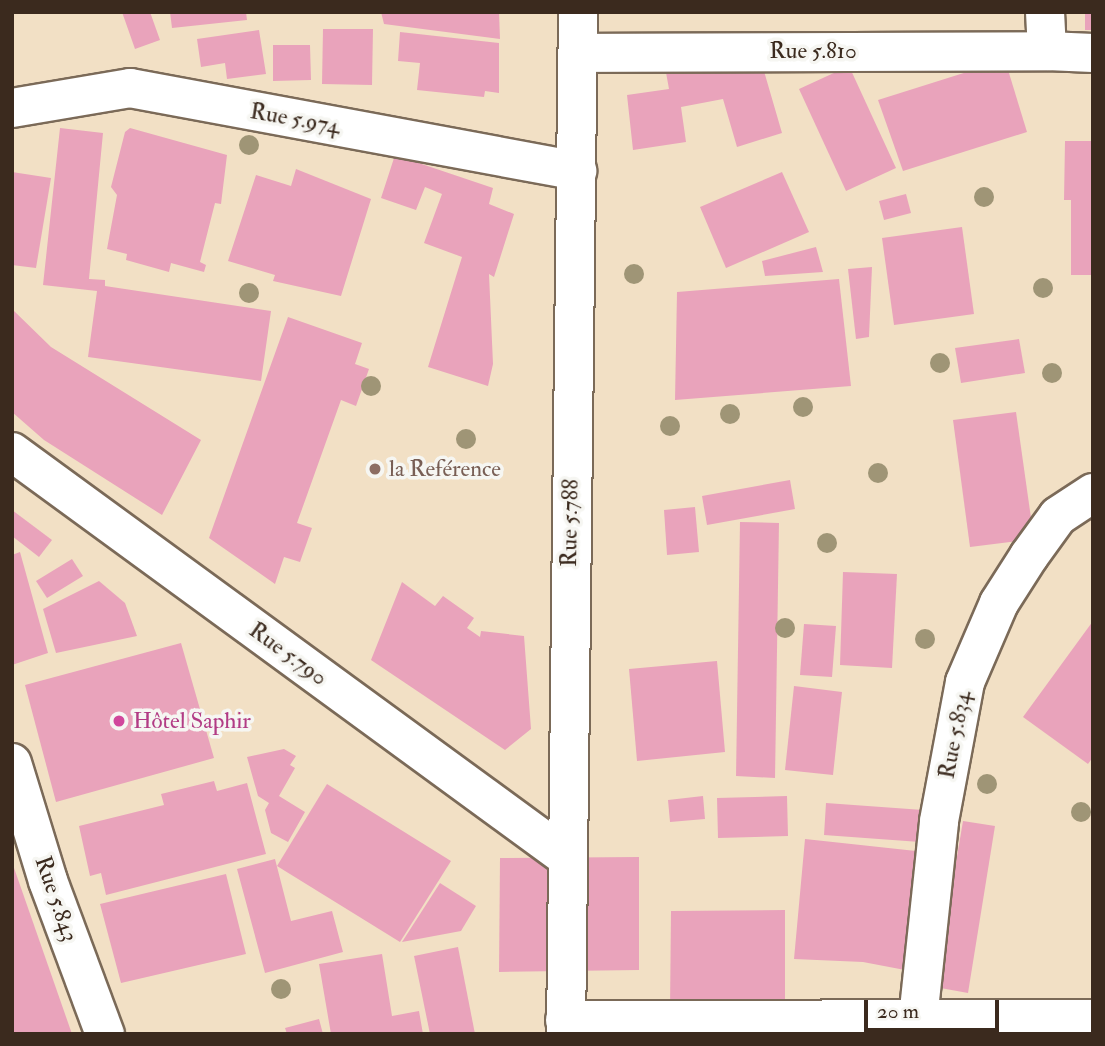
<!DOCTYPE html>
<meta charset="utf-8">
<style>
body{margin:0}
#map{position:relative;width:1105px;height:1046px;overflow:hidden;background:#f2e0c5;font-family:"IM FELL Double Pica",serif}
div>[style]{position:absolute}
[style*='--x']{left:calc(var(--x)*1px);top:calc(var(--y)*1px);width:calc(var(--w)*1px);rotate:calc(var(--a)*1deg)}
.building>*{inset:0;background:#e9a3bb}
.roads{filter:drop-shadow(2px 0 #7b6a58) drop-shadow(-2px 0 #7b6a58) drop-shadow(0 2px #7b6a58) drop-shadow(0 -2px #7b6a58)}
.minor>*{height:38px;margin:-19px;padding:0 19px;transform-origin:19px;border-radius:19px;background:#fff}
.trees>*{width:20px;height:20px;margin:-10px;border-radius:50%;background:#9f9576}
.dots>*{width:19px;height:19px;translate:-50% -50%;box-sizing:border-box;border:4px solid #f6f6f2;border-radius:50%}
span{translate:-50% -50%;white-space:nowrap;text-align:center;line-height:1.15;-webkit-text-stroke:7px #f6f6f2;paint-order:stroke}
.street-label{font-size:23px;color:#3b2a1e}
.education-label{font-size:23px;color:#785e54}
.left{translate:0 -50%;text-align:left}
.hotel-label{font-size:23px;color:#b23c85}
.frame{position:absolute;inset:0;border:14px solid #3b2a1e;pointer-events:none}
.scale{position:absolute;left:864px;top:1000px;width:135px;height:32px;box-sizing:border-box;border:4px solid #3b2a1e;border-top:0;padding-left:9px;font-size:21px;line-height:24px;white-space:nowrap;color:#3b2a1e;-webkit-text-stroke:5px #f6f6f2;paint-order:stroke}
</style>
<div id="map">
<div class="building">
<div style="clip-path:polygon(122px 12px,150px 12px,160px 40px,135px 49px)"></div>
<div style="clip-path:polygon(170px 12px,246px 12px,247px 20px,172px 28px)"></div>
<div style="clip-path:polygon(381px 12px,499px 12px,500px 39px,384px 24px)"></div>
<div style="clip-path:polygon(1085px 12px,1093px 12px,1093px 30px,1085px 30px)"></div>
<div style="clip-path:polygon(323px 29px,373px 29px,372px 85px,322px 84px)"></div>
<div style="clip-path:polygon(259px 30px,266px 74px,227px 79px,225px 63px,201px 67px,197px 39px)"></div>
<div style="clip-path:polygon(400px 32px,499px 43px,499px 93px,485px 91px,484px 97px,417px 90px,420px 63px,398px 61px)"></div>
<div style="clip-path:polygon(273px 45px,310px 45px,311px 80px,273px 81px)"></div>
<div style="clip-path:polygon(759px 54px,782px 133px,737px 147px,723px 99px,681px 107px,686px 142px,633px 150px,627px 95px,669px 89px,665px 67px)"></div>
<div style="clip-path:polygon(1005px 60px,1027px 132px,903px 171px,878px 100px)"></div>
<div style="clip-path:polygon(849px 66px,896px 168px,846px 191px,799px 89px)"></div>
<div style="clip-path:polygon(60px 128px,103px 133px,89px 279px,105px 280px,105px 286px,271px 311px,261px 381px,88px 357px,97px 291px,43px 285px)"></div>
<div style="clip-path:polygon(130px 128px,227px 155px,221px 204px,215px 203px,200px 262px,206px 265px,204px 272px,171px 263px,169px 272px,126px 260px,127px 254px,107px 249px,117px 195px,111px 187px,125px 132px)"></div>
<div style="clip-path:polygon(1065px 141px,1093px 141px,1093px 275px,1071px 275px,1071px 200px,1064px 200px)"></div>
<div style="clip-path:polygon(395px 155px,493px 188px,489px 204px,514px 214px,494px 277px,489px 274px,493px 364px,488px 386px,428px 367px,462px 257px,424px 243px,442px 194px,425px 187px,416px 210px,381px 198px)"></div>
<div style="clip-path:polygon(296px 169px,371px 199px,341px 296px,273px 281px,275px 275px,228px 261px,256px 175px,291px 186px)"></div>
<div style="clip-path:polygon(12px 172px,51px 178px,36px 268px,12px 265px)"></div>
<div style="clip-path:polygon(782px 172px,809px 232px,726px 268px,700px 207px)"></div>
<div style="clip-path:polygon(906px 194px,911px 213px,884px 220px,879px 201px)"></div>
<div style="clip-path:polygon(962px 227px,974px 314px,894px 325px,882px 238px)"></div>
<div style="clip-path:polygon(816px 247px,823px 272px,765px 276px,762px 261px)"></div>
<div style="clip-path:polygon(872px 267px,869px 337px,856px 339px,848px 269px)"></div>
<div style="clip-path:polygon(839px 279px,851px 386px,675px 400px,677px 292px)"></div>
<div style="clip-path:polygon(12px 309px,51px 347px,201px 440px,162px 515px,44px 440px,12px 412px)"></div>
<div style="clip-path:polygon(288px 317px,362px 343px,355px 364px,369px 369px,356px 406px,341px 400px,297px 523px,312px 528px,300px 562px,284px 557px,275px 584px,209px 538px)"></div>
<div style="clip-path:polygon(1019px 339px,1025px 373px,961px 383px,955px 348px)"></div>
<div style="clip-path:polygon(1016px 412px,1034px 539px,970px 547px,953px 420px)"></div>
<div style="clip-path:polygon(790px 480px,795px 509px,707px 525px,702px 496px)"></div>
<div style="clip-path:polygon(695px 507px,699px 552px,667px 555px,664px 510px)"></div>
<div style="clip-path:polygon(12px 510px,52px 540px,39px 557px,12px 536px)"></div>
<div style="clip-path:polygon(740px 522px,779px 523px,775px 778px,736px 776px)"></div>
<div style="clip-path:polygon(20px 552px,48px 653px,12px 665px,12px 555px)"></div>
<div style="clip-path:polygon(72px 559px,83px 576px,47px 598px,36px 581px)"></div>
<div style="clip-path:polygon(843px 572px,897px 574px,892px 668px,840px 665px)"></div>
<div style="clip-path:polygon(99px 581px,125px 603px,137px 636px,56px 653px,43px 609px)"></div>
<div style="clip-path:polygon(402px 582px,435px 606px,443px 596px,474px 618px,467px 628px,480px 637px,481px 631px,524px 636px,531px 729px,505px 750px,371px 660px)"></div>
<div style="clip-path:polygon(1093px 621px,1093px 757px,1088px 764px,1023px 717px)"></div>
<div style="clip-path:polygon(804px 624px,836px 626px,832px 677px,800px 675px)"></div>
<div style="clip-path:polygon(181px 643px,214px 758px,56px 802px,25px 685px)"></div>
<div style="clip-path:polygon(717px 661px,725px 752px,637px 761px,629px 669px)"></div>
<div style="clip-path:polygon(794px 686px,842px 692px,833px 775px,785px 770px)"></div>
<div style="clip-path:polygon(284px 749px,296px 756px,290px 765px,295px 768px,279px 796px,305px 812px,288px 842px,271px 833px,265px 810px,269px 803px,258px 796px,247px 757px)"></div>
<div style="clip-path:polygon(214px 781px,217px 791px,247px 783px,266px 854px,106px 895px,101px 873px,90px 876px,79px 826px,164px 805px,161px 794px)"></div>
<div style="clip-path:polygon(327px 784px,451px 861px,400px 942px,277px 866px)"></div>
<div style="clip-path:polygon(703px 796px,705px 819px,670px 822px,668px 800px)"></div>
<div style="clip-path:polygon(787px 796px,788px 836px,718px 838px,717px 798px)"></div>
<div style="clip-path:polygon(826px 803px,923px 810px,920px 842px,824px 835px)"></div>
<div style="clip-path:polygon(963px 821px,995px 826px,968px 993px,935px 987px)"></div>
<div style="clip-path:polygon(805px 839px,916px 851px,905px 970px,863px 962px,794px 959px)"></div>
<div style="clip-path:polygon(639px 857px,639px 970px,499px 972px,500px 858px)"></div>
<div style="clip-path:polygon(275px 859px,291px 921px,332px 911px,343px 952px,265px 973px,237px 869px)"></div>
<div style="clip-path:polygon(12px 865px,13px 865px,72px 1034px,12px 1034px)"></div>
<div style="clip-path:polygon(226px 874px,246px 954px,121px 983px,100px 904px)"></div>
<div style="clip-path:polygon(440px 883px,476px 906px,461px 931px,402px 942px)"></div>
<div style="clip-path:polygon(785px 910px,785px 1008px,670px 1009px,671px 911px)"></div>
<div style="clip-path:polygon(458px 947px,475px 1034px,430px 1034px,414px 956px)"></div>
<div style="clip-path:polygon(382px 954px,392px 1016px,419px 1011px,423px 1034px,331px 1034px,319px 964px)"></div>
<div style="clip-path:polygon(319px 1019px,323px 1034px,287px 1034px,285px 1028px)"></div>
</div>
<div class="roads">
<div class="minor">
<div style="--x:1045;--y:12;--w:39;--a:87"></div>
<div style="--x:1047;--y:51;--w:46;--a:2.5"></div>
<div style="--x:578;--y:53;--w:469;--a:-0.2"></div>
<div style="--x:12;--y:108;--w:120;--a:-9.6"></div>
<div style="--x:130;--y:88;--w:455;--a:10.5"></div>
<div style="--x:12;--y:452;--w:685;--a:36.15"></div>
<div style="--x:12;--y:763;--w:123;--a:73"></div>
<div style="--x:48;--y:881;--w:163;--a:69.6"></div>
<div style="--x:918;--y:1019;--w:199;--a:-83.9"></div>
<div style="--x:939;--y:821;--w:141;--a:-79.4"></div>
<div style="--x:965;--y:682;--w:86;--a:-66.7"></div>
<div style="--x:999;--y:603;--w:56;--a:-57.4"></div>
<div style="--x:1029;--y:556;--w:49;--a:-54.1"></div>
<div style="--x:1058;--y:516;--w:42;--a:-33.3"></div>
<div style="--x:565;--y:1020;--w:528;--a:-0.11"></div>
<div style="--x:566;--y:1034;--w:1022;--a:-89.33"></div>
</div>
</div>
<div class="trees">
<div style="left:249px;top:145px"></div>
<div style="left:984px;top:197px"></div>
<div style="left:634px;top:274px"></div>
<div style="left:1043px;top:288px"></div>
<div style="left:249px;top:293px"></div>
<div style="left:940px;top:363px"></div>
<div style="left:1052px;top:373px"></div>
<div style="left:371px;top:386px"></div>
<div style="left:803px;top:407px"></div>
<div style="left:730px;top:414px"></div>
<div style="left:670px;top:426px"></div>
<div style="left:466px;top:439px"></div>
<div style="left:878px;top:473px"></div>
<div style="left:827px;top:543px"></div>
<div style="left:785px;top:628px"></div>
<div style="left:925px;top:639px"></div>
<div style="left:987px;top:784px"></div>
<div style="left:1081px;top:812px"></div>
<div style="left:281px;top:989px"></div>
</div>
<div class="dots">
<div style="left:375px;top:469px;background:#8d6e63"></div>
<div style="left:119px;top:721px;background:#d1479c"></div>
</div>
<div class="street-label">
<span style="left:813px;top:51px">Rue 5.810</span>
<span style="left:295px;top:119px;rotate:10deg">Rue 5.974</span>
<span style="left:570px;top:523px;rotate:-89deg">Rue 5.788</span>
<span style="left:288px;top:654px;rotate:36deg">Rue 5.790</span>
<span style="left:955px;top:735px;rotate:-79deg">Rue 5.834</span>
<span style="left:56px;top:899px;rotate:71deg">Rue 5.843</span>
</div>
<div class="education-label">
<span class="left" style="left:389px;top:469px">la Reférence</span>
</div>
<div class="hotel-label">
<span class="left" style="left:133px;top:721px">Hôtel Saphir</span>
</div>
<div class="frame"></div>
<div class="scale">20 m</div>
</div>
